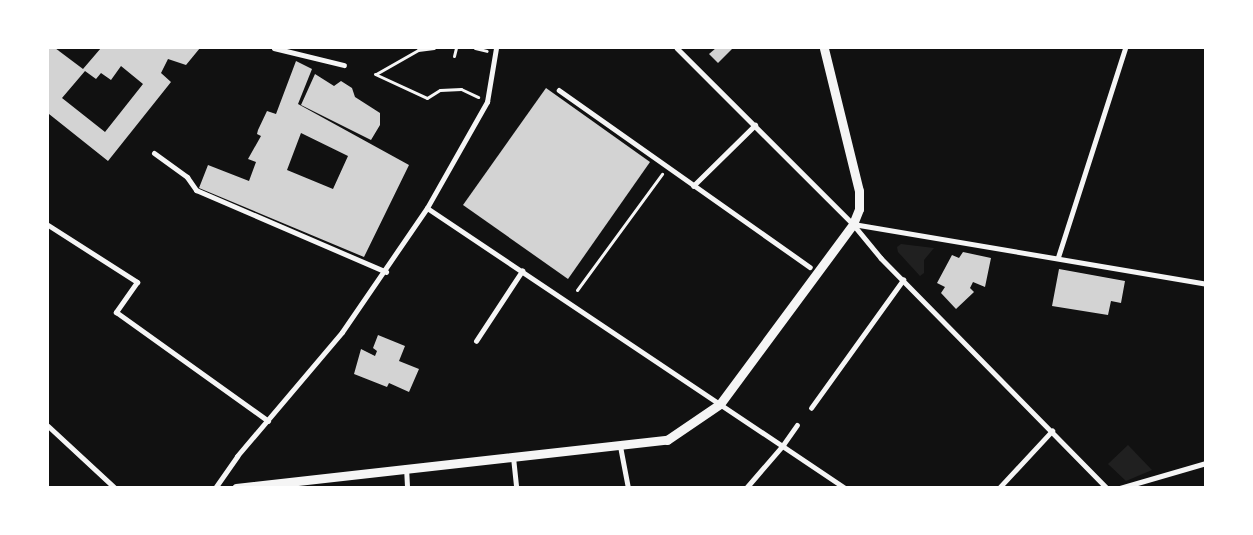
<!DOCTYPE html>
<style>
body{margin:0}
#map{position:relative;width:1253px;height:535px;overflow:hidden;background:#111;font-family:"Noto Sans",sans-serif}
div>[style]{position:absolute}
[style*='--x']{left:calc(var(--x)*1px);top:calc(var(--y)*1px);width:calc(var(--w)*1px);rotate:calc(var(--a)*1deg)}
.green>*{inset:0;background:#202020}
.building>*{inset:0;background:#d3d3d3}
.path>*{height:3px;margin:-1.5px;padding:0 1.5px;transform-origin:1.5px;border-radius:1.5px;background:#f5f5f5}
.pedestrian>*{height:4.5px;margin:-2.25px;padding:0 2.25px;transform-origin:2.25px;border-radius:2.25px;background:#f5f5f5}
.minor>*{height:5px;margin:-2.5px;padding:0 2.5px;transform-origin:2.5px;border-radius:2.5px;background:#f5f5f5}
.tertiary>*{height:9px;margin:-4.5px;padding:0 4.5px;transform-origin:4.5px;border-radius:4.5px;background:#f5f5f5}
span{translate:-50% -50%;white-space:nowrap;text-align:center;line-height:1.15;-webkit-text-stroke:5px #fff;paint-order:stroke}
.frame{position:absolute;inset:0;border:49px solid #fff;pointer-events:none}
</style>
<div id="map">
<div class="green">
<div style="clip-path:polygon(901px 244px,934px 248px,924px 260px,924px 273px,920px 276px,898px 252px,897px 247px)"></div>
<div style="clip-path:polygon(1128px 445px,1152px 470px,1126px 481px,1108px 464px)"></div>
</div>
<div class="building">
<div style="clip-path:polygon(evenodd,48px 48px,55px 48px,83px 69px,101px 48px,200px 48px,186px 65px,168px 59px,161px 73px,171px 82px,108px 161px,49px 114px,48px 116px,48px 48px,121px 66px,143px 84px,105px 132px,62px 98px,85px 71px,96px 79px,101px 73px,111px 80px,121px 66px)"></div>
<div style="clip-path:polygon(716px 48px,733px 48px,718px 63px,709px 54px)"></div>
<div style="clip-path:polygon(evenodd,296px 61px,312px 69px,298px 104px,409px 165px,364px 257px,199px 188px,208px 165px,249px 181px,256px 162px,248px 159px,261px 136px,257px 134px,258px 130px,267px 111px,276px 114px,296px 61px,301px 133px,348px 156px,333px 189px,287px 170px,301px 133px)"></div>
<div style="clip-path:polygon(315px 74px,334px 86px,341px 81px,352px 88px,355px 97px,380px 113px,380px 125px,371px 140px,301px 105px)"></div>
<div style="clip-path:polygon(546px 88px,650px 162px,568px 279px,463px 205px)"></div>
<div style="clip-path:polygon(963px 252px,991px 258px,985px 287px,973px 282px,970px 288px,974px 292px,956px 309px,941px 293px,945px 287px,937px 283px,952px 255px,959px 258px)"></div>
<div style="clip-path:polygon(1059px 269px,1125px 281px,1121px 303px,1111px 301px,1108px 315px,1052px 306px)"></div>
<div style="clip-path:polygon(378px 335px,405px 346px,399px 361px,419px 369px,409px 392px,389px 383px,387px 387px,354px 374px,361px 349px,375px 356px,377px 351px,373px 348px)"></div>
</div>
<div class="path">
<div style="--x:475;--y:48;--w:12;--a:14"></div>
<div style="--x:454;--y:56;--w:8;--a:-76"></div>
<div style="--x:375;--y:74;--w:57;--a:24.8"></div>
<div style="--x:427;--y:98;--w:15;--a:-32"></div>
<div style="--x:440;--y:90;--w:21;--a:-3"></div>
<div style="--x:461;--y:89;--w:19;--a:25"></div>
<div style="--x:376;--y:74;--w:48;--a:-29.7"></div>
<div style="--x:418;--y:50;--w:16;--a:-7"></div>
<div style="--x:577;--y:290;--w:144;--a:-53.8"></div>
</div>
<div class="pedestrian">
<div style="--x:274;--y:48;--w:72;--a:13.7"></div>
<div style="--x:677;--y:48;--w:249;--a:45"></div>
<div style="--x:853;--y:224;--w:44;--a:50.5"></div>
<div style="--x:881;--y:258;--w:322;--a:45.5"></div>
<div style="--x:559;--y:90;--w:307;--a:35.2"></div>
<div style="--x:693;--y:186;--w:87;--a:-44.5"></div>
<div style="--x:427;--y:208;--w:122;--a:-60.5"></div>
<div style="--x:487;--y:102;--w:55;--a:-80.5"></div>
<div style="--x:476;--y:341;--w:84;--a:-56.7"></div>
<div style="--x:811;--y:408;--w:158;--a:-54.3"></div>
<div style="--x:783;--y:445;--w:24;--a:-55"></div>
<div style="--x:999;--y:488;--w:78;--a:-47.1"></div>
<div style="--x:1120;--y:488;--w:90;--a:-16.2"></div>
</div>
<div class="minor">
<div style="--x:154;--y:153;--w:41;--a:36"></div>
<div style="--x:187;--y:177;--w:16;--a:55"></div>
<div style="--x:196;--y:190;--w:207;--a:23.3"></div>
<div style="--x:853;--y:224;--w:358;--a:9.6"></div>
<div style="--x:48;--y:225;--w:106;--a:32.6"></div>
<div style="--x:137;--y:282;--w:37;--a:125"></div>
<div style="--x:116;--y:312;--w:187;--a:35.6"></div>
<div style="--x:1058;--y:257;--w:219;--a:-72.2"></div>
<div style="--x:48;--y:426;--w:91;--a:42.8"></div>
<div style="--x:620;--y:446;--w:43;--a:79.2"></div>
<div style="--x:513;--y:457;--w:31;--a:84"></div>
<div style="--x:406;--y:467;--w:21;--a:87"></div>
<div style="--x:215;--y:488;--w:39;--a:-55"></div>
<div style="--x:237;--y:456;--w:162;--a:-49.7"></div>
<div style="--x:342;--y:332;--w:150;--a:-55.6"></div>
<div style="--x:427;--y:208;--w:503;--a:33.82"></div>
<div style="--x:746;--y:488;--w:57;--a:-49.3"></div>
</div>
<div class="tertiary">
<div style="--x:236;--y:488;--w:434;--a:-6.4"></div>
<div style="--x:667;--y:440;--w:64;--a:-34.2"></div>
<div style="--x:720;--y:404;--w:224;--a:-53.5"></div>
<div style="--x:853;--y:224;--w:16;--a:-68"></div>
<div style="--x:859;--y:209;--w:18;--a:-90"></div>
<div style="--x:859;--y:191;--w:147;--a:-103.8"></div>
</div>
<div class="frame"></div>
</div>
